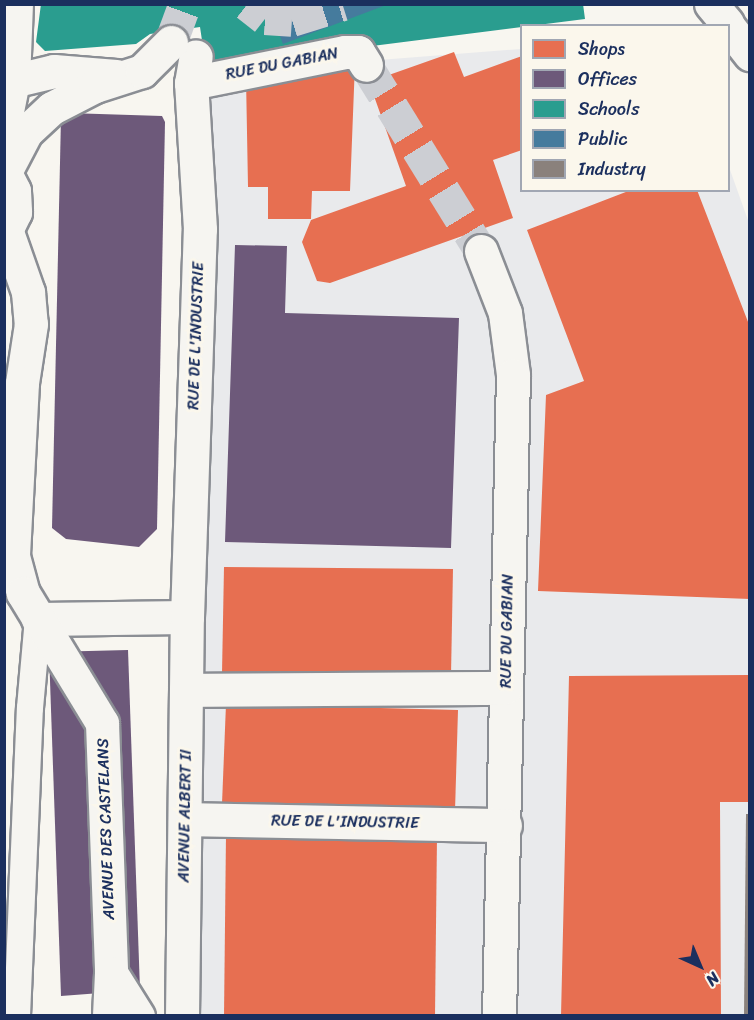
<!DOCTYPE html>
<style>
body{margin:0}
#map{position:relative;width:754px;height:1020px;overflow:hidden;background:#f8f6f0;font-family:Sriracha,sans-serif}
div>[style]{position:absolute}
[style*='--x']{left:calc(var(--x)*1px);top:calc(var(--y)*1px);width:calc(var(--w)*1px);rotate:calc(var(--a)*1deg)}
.built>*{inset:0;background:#e9eaec}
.shops>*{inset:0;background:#e76f51}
.offices>*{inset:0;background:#6d597a}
.schools>*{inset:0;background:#2a9d8f}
.public>*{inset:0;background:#457b9d}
.industry>*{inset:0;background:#8a817c}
.minor-tunnel>*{height:33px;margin-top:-16.5px;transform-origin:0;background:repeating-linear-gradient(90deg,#ccced3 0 33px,transparent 0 49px)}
.tertiary-tunnel>*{height:33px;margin-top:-16.5px;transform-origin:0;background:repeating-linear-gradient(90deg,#ccced3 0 33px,transparent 0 49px)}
.roads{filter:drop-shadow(2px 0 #8b8e94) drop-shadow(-2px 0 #8b8e94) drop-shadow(0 2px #8b8e94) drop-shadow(0 -2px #8b8e94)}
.pedestrian>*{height:26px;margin:-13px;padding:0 13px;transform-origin:13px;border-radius:13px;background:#f6f5f1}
.minor>*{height:33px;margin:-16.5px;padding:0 16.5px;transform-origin:16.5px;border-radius:16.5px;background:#f6f5f1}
.tertiary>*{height:33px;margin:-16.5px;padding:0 16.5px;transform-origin:16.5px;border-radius:16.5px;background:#f6f5f1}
.primary>*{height:33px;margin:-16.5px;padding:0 16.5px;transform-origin:16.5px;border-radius:16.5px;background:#f6f5f1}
span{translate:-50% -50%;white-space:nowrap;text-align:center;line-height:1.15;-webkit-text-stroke:6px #fbf7ec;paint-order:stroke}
.street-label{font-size:16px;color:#1b2f5e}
.frame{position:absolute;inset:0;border:6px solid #1b2f5e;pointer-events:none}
.legend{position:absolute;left:520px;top:24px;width:210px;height:168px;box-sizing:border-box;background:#fbf7ec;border:2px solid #a1a7b3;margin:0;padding:8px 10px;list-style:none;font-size:18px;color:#1b2f5e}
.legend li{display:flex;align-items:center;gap:12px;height:30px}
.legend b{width:30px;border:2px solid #a1a7b3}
.north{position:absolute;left:670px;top:936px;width:60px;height:60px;-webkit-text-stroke:4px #fbf7ec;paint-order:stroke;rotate:136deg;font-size:16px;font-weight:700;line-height:24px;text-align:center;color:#1b2f5e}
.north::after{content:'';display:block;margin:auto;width:21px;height:27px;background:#1b2f5e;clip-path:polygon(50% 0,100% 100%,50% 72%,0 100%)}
</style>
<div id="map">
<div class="built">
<div style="clip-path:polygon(521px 49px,522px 190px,728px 190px,729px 167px,749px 223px,749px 1015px,196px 1016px,201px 74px)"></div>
</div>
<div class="shops">
<div style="clip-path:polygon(454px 52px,464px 77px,522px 56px,522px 150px,493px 160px,513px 218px,330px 283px,317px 281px,302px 242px,311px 220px,406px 186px,369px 82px)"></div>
<div style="clip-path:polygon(355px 63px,350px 191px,312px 191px,311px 219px,268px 219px,268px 187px,248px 187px,246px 78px)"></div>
<div style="clip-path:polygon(631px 190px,697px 190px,750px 327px,750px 599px,538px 591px,546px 395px,584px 381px,527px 230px)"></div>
<div style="clip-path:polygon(224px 567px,453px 569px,451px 675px,222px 673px)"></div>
<div style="clip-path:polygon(750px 675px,750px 802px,720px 802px,721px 1016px,561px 1016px,569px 676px)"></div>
<div style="clip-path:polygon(226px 704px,458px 710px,455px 811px,222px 804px)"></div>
<div style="clip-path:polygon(226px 834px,437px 836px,435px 1016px,224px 1016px)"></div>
</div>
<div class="offices">
<div style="clip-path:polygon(68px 113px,162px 116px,165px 122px,157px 529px,139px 547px,66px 539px,52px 528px,61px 117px)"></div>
<div style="clip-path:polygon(235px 245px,287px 246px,285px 313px,459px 318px,451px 548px,225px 542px)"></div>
<div style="clip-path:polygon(128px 650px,140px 990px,61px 996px,49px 652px)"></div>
</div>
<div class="schools">
<div style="clip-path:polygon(41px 4px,583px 4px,585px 19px,206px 67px,200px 27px,150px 34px,136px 44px,45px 51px,36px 42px)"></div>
</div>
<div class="public">
<div style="clip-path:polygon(268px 4px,386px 4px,386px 5px,283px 44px)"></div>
</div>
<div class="industry">
<div style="clip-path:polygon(746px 814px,750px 814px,750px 1016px,744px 1016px)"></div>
</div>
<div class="minor-tunnel">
<div style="--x:366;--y:65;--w:219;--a:58.3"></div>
</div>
<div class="tertiary-tunnel">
<div style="--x:247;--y:4;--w:23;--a:38"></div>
<div style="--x:265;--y:18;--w:27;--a:4"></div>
<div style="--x:292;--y:20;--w:53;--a:-17.4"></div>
<div style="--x:171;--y:42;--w:40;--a:-69.8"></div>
</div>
<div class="roads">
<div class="pedestrian">
<div style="--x:17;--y:1016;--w:308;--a:-87.6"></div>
<div style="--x:30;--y:708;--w:89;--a:-84.9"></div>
</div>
<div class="minor">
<div style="--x:191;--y:83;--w:157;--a:-11.4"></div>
<div style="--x:345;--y:52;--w:13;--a:0"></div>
<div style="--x:358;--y:52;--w:15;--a:58"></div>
<div style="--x:4;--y:126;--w:46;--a:-78.7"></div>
<div style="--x:13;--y:81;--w:77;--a:-87.8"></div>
<div style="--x:481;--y:251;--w:66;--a:68.8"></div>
<div style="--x:505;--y:313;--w:63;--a:82.6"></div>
<div style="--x:513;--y:375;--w:641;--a:91.25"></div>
<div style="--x:38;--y:619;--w:149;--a:-0.8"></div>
<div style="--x:186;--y:690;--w:319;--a:-0.4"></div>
<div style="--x:185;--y:819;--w:320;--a:1.1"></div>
<div style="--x:182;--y:1016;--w:399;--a:-89.3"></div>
<div style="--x:187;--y:617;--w:388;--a:-88.1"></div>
<div style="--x:200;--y:229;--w:146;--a:-93.5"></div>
<div style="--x:191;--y:83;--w:27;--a:-80"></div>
</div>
<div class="tertiary">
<div style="--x:711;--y:4;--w:25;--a:50"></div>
<div style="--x:4;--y:83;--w:51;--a:-13.5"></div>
<div style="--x:54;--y:71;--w:62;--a:4.6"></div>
<div style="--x:4;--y:171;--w:22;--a:63"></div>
<div style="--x:14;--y:191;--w:21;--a:87"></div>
<div style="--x:15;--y:212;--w:25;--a:116"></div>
<div style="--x:5;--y:172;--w:45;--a:-62.3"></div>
<div style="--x:26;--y:132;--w:35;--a:-43"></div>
<div style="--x:52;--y:108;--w:48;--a:-27.1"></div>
<div style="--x:95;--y:86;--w:49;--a:-17.7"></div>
<div style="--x:142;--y:71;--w:41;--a:-45"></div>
<div style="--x:7;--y:232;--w:64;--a:70.7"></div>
<div style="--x:28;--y:292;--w:32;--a:85"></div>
<div style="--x:31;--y:324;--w:60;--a:98.7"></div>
<div style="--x:22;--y:383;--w:173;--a:93"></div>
<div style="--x:13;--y:556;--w:38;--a:75"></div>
<div style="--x:23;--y:593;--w:152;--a:58.7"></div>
<div style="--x:102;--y:723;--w:250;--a:87.9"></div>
<div style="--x:111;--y:973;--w:43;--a:92.7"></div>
<div style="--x:111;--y:973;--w:51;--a:57.9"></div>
</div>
<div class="primary">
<div style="--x:728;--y:26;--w:36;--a:52"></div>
</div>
</div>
<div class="street-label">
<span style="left:282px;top:64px;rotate:-11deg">RUE DU GABIAN</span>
<span style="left:196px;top:336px;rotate:-88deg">RUE DE L'INDUSTRIE</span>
<span style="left:507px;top:631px;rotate:-89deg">RUE DU GABIAN</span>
<span style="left:185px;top:816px;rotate:-89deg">AVENUE ALBERT II</span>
<span style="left:345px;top:822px;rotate:1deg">RUE DE L'INDUSTRIE</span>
<span style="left:106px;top:829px;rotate:-92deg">AVENUE DES CASTELANS</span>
</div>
<div class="frame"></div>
<ul class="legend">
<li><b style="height:16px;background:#e76f51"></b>Shops</li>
<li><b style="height:16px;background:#6d597a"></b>Offices</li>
<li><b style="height:16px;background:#2a9d8f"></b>Schools</li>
<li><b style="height:16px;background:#457b9d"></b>Public</li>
<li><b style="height:16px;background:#8a817c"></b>Industry</li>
</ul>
<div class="north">N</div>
</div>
